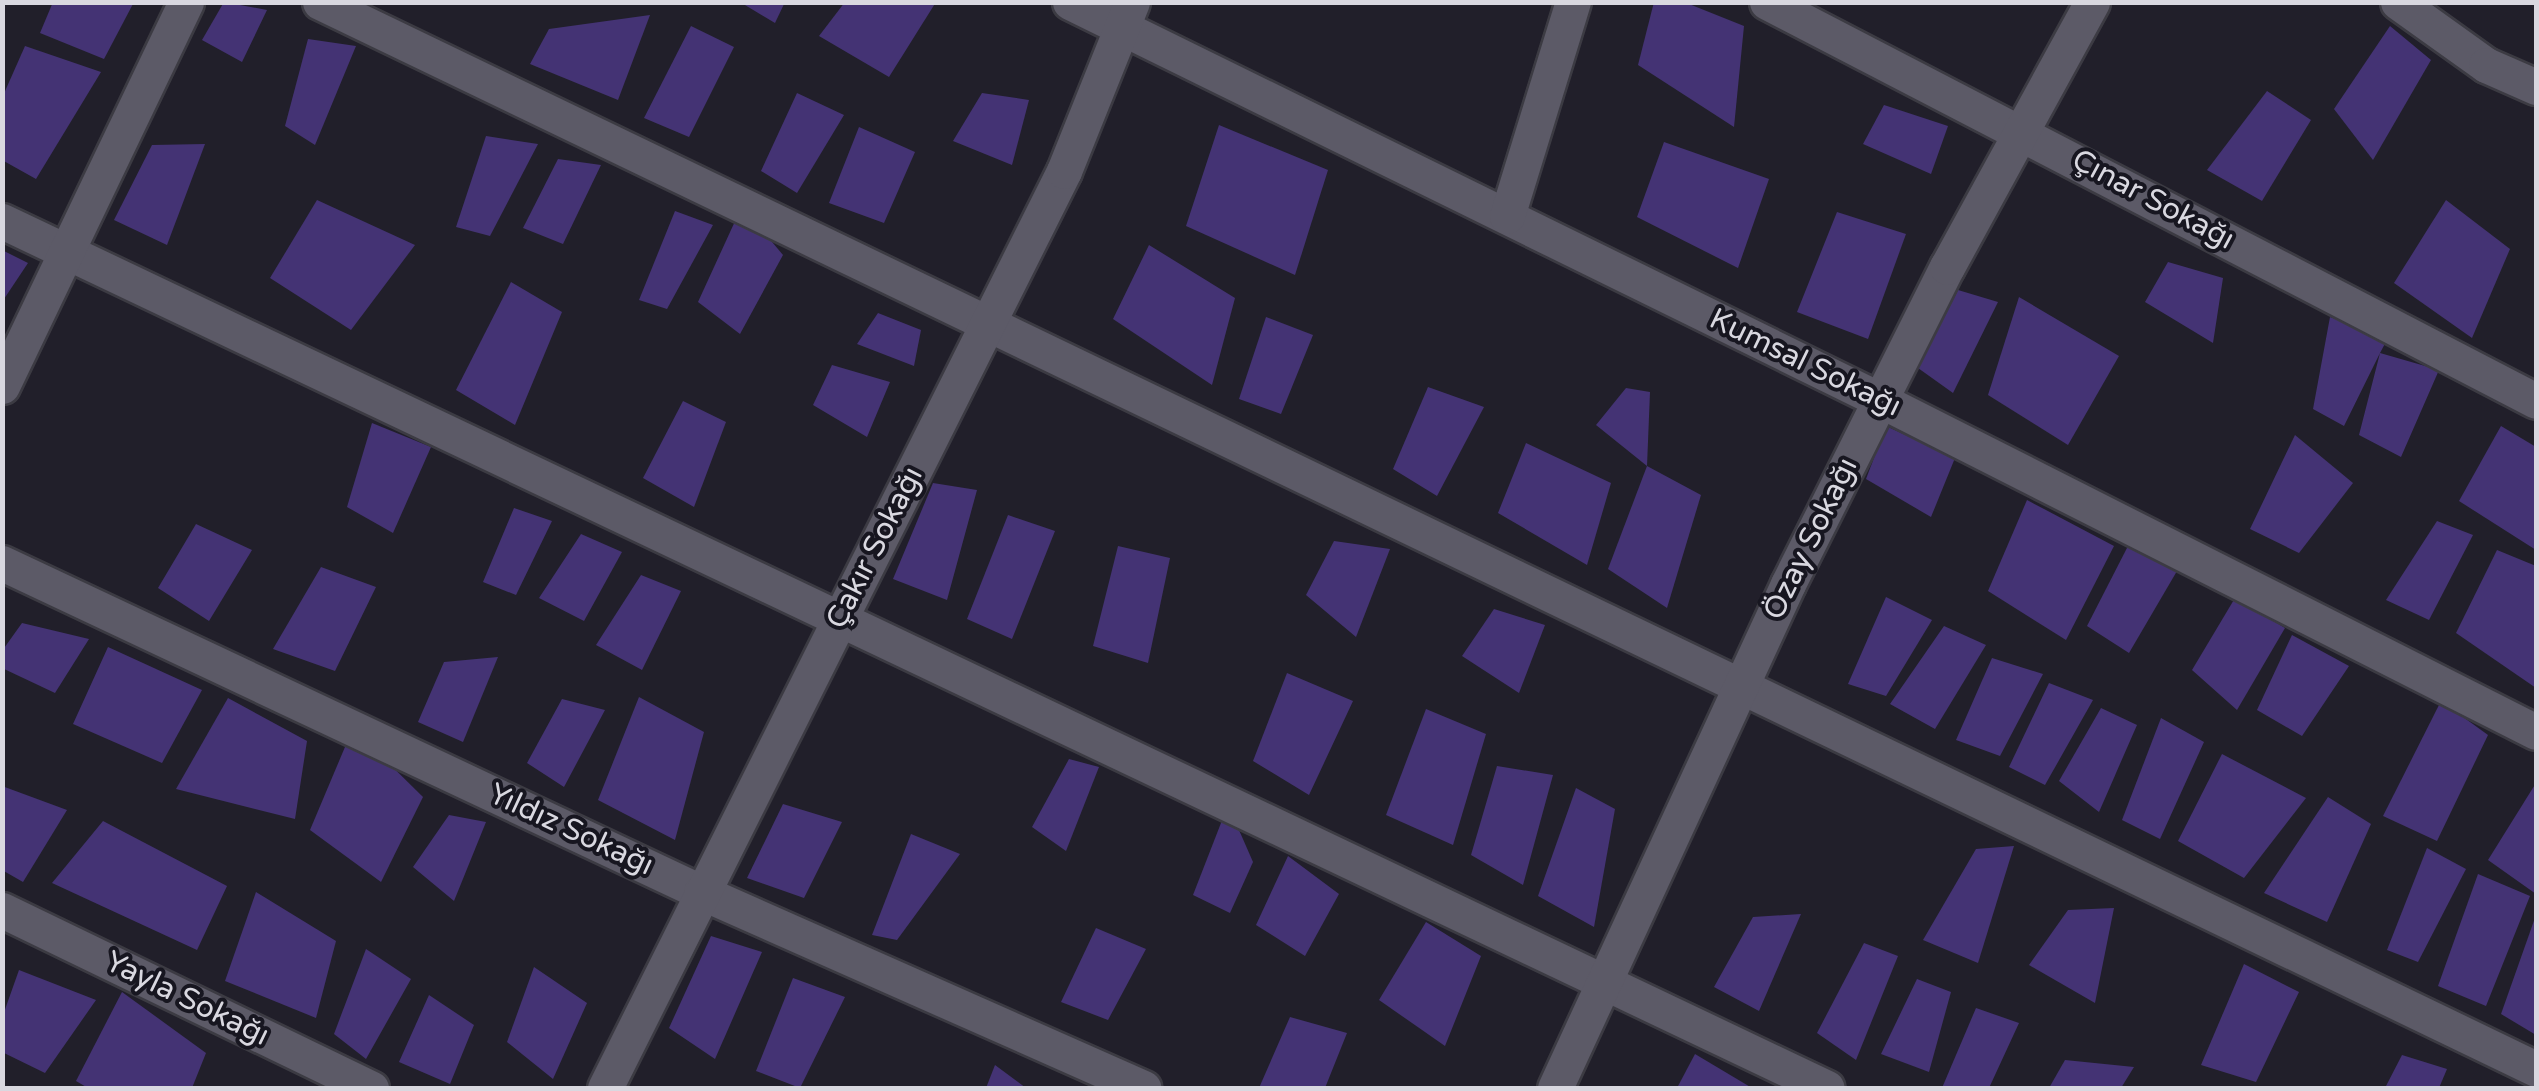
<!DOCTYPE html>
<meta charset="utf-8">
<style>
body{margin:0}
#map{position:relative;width:2539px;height:1091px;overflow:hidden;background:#211f2a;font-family:"Varela Round",sans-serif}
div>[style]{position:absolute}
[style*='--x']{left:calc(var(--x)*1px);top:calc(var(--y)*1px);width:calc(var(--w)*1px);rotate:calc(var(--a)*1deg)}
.building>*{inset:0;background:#443374}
.roads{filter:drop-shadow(2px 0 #3c3b43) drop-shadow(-2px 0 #3c3b43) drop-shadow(0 2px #3c3b43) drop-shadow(0 -2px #3c3b43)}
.minor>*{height:35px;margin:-17.5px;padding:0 17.5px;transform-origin:17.5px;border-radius:17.5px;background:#5c5a67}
span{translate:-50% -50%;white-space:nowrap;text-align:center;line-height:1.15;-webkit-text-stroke:8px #171620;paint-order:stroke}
.street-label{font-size:30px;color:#d9d8e0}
.frame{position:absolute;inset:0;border:5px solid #d9d8e0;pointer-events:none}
</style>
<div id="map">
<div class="building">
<div style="clip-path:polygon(53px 2px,134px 2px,104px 59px,40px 33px)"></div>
<div style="clip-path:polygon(224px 2px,267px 10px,242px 62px,202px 40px)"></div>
<div style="clip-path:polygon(740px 2px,785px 2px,775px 23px)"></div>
<div style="clip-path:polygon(845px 2px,936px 2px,889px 77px,819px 36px)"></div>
<div style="clip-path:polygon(1654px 2px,1684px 2px,1744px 26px,1734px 127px,1638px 65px)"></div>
<div style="clip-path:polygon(650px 15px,618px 100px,530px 64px,549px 29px)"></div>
<div style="clip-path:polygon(691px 26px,734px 47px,689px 137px,644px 118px)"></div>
<div style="clip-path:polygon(2390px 26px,2431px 60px,2373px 160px,2334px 109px)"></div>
<div style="clip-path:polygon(308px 39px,356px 46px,315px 145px,285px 126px)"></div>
<div style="clip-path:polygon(25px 46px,101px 72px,36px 179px,2px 160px,2px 98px)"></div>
<div style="clip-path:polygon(2267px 91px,2311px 120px,2262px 201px,2207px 170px)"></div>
<div style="clip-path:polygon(797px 93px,844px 115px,797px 193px,761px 171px)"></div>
<div style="clip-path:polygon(982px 93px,1029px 100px,1012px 165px,953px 141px)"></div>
<div style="clip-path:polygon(1884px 105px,1948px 126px,1931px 174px,1863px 144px)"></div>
<div style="clip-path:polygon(1219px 125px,1328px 170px,1295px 275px,1186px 226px)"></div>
<div style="clip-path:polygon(859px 127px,915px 152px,884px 223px,829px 203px)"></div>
<div style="clip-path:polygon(486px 136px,538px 144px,490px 236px,456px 227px)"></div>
<div style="clip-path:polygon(1664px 142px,1769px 179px,1738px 268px,1637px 217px)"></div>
<div style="clip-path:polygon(205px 144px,167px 245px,114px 220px,152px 145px)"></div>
<div style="clip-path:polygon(558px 159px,601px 165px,563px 244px,523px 228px)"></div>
<div style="clip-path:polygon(317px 200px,415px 245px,351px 330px,270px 278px)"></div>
<div style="clip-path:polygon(2446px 200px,2510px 249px,2472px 338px,2394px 283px)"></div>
<div style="clip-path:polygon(742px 206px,783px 255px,740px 334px,698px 302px)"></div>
<div style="clip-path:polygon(675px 211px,713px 225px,667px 309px,639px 300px)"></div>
<div style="clip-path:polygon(1837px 212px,1906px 234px,1868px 339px,1797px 312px)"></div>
<div style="clip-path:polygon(1149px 245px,1235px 298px,1212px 385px,1113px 319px)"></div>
<div style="clip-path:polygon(2px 250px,28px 263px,2px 302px)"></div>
<div style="clip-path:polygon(2168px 262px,2223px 278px,2213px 343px,2145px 302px)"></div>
<div style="clip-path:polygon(511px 282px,562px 312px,515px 425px,456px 390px)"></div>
<div style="clip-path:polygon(1958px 290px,1998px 302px,1953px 393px,1918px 368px)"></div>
<div style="clip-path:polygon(2019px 297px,2119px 356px,2068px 445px,1988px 395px)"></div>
<div style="clip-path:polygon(878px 313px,921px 330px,914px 366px,857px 344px)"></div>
<div style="clip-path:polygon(1266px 317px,1313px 335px,1281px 414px,1239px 399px)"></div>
<div style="clip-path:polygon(2330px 317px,2388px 338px,2380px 353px,2439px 370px,2401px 457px,2359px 435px,2380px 353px,2344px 426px,2313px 409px)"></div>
<div style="clip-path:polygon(832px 365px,890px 382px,867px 437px,813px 405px)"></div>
<div style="clip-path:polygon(1428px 387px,1484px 407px,1437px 496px,1393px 469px)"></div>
<div style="clip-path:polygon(1626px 388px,1650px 392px,1647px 466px,1596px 425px)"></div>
<div style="clip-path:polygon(683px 401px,726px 422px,694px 507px,643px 478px)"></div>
<div style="clip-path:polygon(372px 423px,431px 447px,393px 533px,347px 507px)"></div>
<div style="clip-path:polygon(1886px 426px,1955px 458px,1931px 517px,1866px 479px)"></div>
<div style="clip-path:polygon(2501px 426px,2536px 447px,2536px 550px,2459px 501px)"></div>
<div style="clip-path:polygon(2295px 435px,2353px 483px,2299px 553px,2250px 529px)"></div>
<div style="clip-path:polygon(1526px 443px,1611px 483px,1587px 565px,1498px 513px)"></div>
<div style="clip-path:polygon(1647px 466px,1701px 495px,1667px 608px,1608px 569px)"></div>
<div style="clip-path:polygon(933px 483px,977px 490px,947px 600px,893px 579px)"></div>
<div style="clip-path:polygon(2027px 500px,2114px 546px,2066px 640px,1988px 591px)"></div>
<div style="clip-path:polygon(514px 508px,552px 521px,516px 595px,483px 582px)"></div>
<div style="clip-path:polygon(1008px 515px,1055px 531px,1012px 639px,967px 619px)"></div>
<div style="clip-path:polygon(2437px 521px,2473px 535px,2429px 620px,2386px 600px)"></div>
<div style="clip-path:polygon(196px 524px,252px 550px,209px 621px,158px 588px)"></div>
<div style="clip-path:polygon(581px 534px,622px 552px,584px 621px,539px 598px)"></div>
<div style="clip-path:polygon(1334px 541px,1390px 549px,1356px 637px,1306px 595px)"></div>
<div style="clip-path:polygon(1118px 546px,1170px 558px,1148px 663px,1093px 646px)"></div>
<div style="clip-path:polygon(2128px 546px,2177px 571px,2129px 653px,2087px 626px)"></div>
<div style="clip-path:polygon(2497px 550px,2536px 566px,2536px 688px,2456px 633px)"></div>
<div style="clip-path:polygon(321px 567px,376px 587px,335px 671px,273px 649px)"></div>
<div style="clip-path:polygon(641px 575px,681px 591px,642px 670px,596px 645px)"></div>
<div style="clip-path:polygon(1886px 597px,1932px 620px,1886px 696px,1848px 684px)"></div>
<div style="clip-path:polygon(2235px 598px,2285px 628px,2237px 710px,2192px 670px)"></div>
<div style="clip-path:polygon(1494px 609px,1545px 625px,1519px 693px,1462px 656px)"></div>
<div style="clip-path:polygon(22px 623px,89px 639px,55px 693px,2px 668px,2px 651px)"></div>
<div style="clip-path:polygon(1944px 626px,1986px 645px,1935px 729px,1890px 704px)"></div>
<div style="clip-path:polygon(2292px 635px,2349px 666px,2302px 736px,2257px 710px)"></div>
<div style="clip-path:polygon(108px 647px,202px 690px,162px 763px,73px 724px)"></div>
<div style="clip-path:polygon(498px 657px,463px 742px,418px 722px,444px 662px)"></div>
<div style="clip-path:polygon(1992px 658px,2043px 674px,2000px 756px,1956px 740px)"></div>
<div style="clip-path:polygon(1287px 673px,1353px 701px,1309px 795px,1253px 761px)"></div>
<div style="clip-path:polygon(2049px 683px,2093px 700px,2045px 785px,2009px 767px)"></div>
<div style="clip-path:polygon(639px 697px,704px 732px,675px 840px,598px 800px)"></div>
<div style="clip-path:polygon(228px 698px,307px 741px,295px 819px,176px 789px)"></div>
<div style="clip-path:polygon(562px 699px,605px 710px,564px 787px,527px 763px)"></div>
<div style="clip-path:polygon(2441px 701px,2488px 735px,2437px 841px,2383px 816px)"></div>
<div style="clip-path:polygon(2101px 708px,2137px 725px,2099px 812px,2059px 781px)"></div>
<div style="clip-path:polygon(1426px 709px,1486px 734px,1453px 845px,1386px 815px)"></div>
<div style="clip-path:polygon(2161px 718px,2204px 742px,2160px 839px,2122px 820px)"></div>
<div style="clip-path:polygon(353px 728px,423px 797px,381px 882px,310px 830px)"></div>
<div style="clip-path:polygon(2222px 754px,2306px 798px,2244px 878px,2178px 841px)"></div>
<div style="clip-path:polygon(1069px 759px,1099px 767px,1066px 851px,1032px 827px)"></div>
<div style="clip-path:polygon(1497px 766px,1553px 775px,1523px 885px,1471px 855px)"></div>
<div style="clip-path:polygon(2536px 783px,2536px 894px,2488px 860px)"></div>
<div style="clip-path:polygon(2px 786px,67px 810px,23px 882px,2px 870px)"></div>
<div style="clip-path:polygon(1576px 788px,1615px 809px,1594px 927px,1538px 896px)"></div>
<div style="clip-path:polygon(2328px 797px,2371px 824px,2327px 922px,2264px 893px)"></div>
<div style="clip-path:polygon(783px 804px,842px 822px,804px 898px,747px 878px)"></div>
<div style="clip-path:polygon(1228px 805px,1253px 862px,1230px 913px,1193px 895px)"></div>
<div style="clip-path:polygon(449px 815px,486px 822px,454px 901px,413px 867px)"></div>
<div style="clip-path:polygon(103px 821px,227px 886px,197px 950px,52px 883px)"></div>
<div style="clip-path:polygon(911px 834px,960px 854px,897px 940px,872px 935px)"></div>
<div style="clip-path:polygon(2014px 846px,1978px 963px,1923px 940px,1976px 849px)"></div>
<div style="clip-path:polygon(2427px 848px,2466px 869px,2418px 962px,2387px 950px)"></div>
<div style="clip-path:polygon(1288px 856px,1339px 894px,1305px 956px,1256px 925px)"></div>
<div style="clip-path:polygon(2478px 874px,2530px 896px,2486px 1006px,2438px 986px)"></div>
<div style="clip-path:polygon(256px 892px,336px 941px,316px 1018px,225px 981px)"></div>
<div style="clip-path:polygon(2114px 908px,2095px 1003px,2029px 965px,2068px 910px)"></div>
<div style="clip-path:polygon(1801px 914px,1759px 1011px,1714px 987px,1753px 917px)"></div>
<div style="clip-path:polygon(2536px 915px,2536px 1035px,2501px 1014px)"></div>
<div style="clip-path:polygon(1426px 922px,1481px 956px,1445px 1046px,1379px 1000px)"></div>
<div style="clip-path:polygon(1096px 928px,1146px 949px,1108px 1020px,1061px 1002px)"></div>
<div style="clip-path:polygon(711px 936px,762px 952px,715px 1059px,669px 1028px)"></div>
<div style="clip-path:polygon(1864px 943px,1898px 956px,1856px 1060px,1817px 1033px)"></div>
<div style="clip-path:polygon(366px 949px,411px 979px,366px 1059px,334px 1034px)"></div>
<div style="clip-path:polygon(2244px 964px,2299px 992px,2256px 1082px,2201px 1065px)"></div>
<div style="clip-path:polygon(534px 967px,587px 1003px,553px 1079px,507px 1042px)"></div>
<div style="clip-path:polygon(19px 970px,96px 1000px,45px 1073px,2px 1052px,2px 1018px)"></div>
<div style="clip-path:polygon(793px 978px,845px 997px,800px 1088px,756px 1071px)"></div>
<div style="clip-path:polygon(1917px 979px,1951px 992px,1929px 1072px,1881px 1054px)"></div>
<div style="clip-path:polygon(122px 992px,206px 1053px,192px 1088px,88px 1088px,76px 1081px)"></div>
<div style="clip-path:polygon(429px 995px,474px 1025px,450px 1084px,399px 1062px)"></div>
<div style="clip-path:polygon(1976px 1008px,2019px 1023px,1989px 1088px,1942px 1088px)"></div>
<div style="clip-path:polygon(1290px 1017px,1347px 1033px,1325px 1088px,1259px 1088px)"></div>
<div style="clip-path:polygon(1695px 1054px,1752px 1088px,1677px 1088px)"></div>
<div style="clip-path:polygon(2402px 1055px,2447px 1069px,2439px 1088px,2385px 1088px)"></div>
<div style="clip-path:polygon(2065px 1060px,2134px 1067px,2121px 1088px,2049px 1088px)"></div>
<div style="clip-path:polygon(995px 1065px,1026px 1088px,986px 1088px)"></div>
</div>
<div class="roads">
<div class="minor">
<div style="--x:320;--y:2;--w:2460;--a:25.71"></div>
<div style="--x:1070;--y:2;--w:902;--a:26.17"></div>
<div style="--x:1880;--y:400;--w:735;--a:26.84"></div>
<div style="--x:1767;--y:2;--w:866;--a:27.42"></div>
<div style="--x:2398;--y:2;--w:108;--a:35.6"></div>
<div style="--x:2486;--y:65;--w:55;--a:23.7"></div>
<div style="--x:1507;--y:216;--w:224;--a:-72.9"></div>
<div style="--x:2;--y:221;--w:2020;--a:25.41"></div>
<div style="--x:2;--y:386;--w:426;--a:-64.4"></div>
<div style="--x:2;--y:563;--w:773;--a:25.21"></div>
<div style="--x:701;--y:892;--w:484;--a:23.9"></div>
<div style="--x:2;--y:910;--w:410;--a:25.8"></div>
<div style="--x:605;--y:1088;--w:1025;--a:-63.41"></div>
<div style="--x:1064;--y:171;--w:182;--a:-68.1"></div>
<div style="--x:1555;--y:1088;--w:555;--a:-65.19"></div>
<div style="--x:1788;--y:584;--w:355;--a:-63.4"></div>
<div style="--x:1947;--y:267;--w:302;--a:-61.3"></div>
</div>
</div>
<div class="street-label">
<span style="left:2153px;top:200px;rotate:28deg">Çınar Sokağı</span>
<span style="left:1805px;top:363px;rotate:26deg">Kumsal Sokağı</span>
<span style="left:1811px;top:539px;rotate:-64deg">Özay Sokağı</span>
<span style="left:875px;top:548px;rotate:-63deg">Çakır Sokağı</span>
<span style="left:571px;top:830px;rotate:25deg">Yıldız Sokağı</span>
<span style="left:187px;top:999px;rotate:26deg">Yayla Sokağı</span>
</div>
<div class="frame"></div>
</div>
